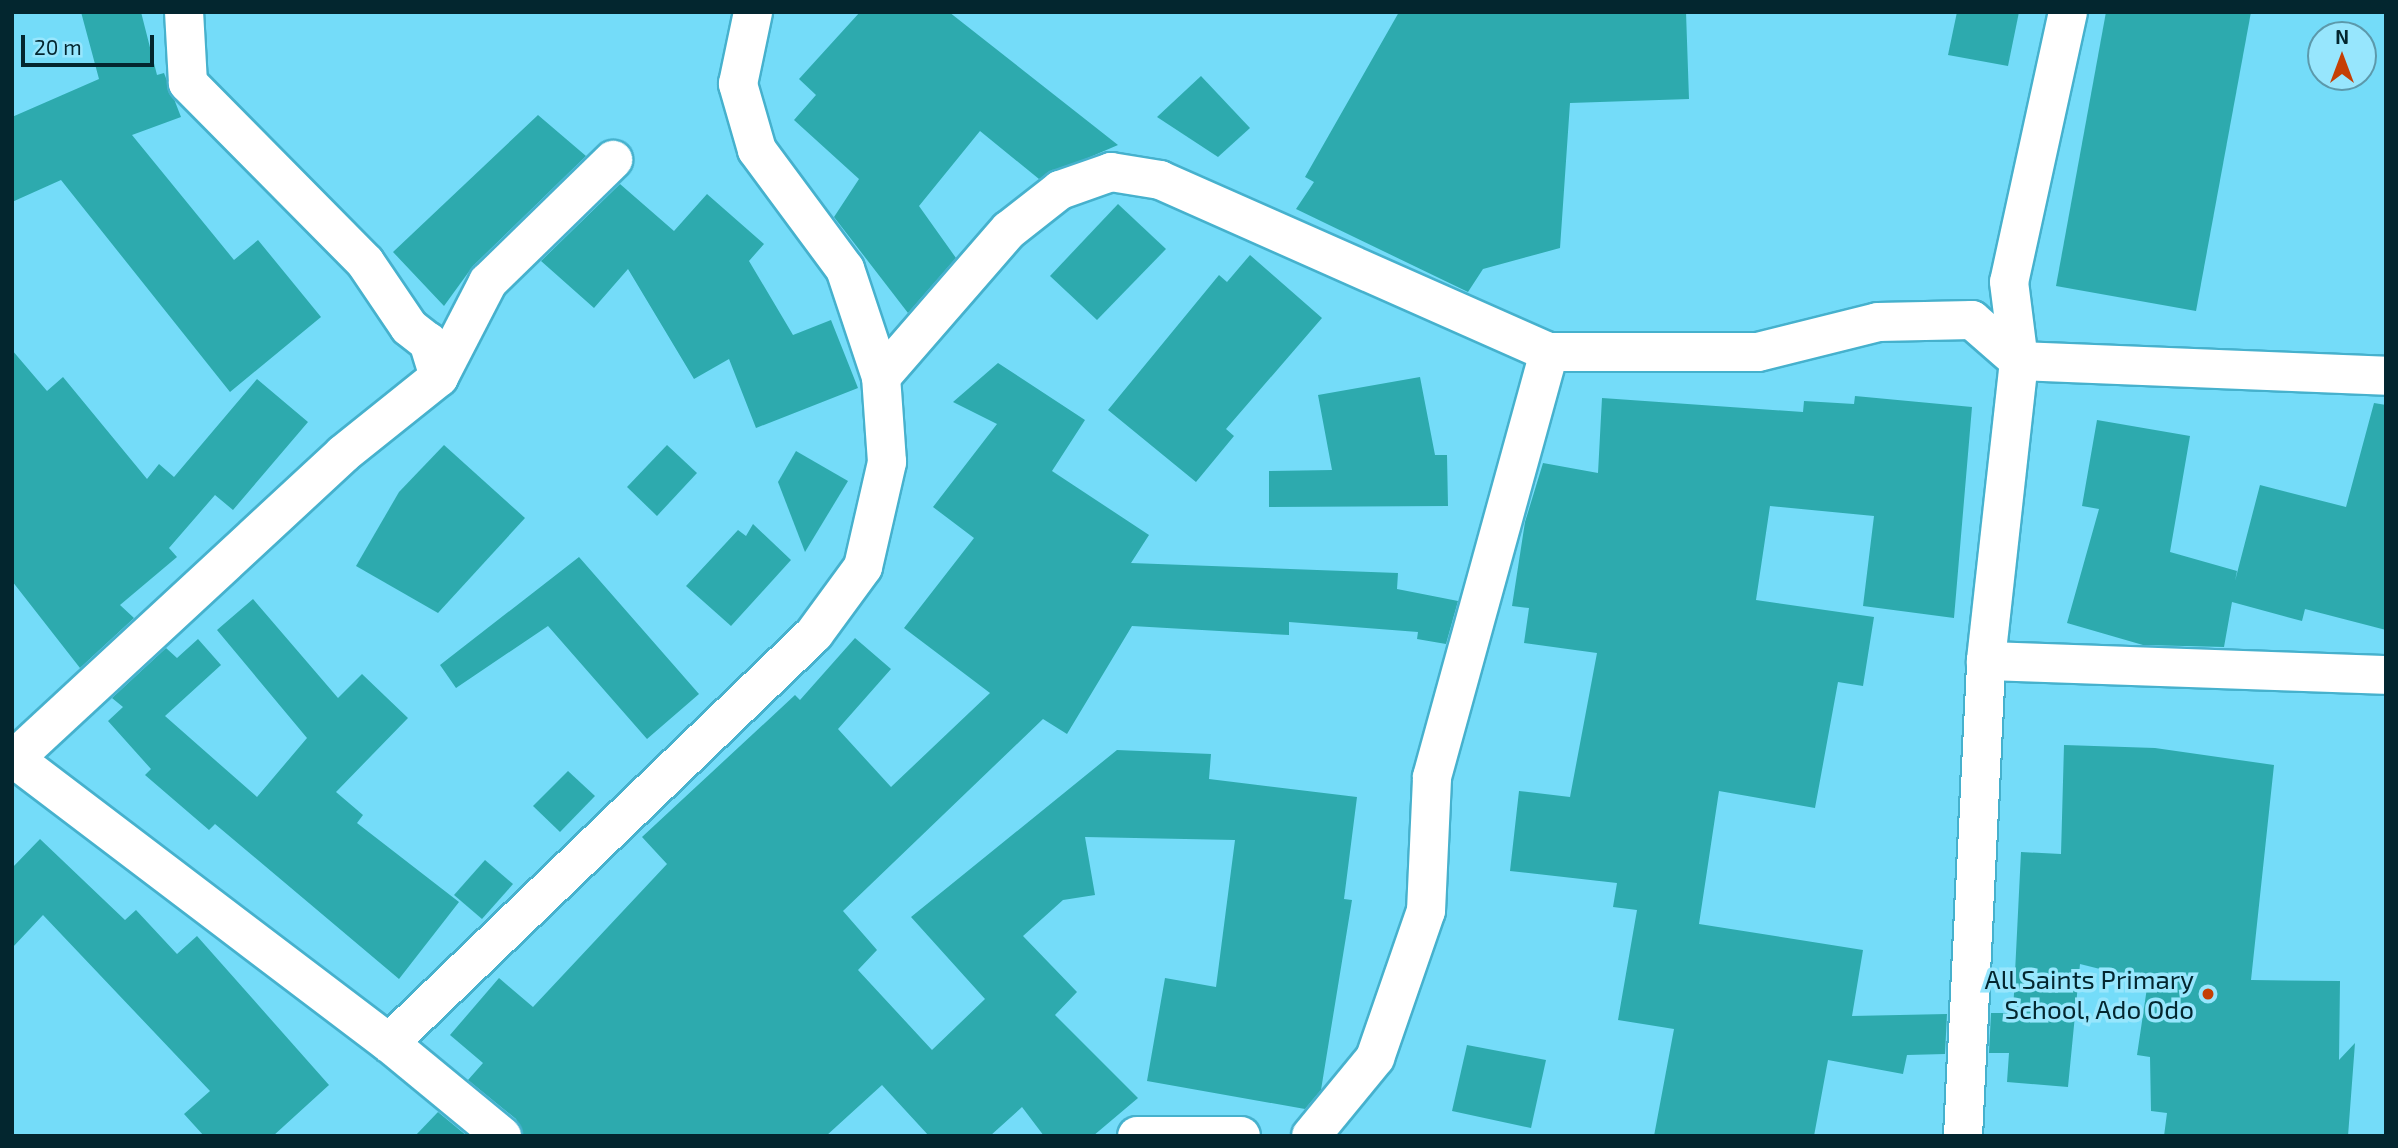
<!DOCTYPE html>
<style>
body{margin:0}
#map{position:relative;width:2398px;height:1148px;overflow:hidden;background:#74dcf9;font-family:"Exo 2",sans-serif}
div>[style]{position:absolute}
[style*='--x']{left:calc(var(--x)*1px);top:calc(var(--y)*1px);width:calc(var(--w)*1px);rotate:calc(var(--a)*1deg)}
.building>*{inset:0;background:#2daaae}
.roads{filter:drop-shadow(2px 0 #46b1cd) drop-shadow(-2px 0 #46b1cd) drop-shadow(0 2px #46b1cd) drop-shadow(0 -2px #46b1cd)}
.minor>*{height:38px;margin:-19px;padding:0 19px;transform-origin:19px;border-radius:19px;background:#fff}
.dots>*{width:19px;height:19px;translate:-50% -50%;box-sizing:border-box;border:4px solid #97e6fd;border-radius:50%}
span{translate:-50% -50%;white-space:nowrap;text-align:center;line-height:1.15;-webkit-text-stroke:7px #97e6fd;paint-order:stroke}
.poi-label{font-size:26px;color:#03262f}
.right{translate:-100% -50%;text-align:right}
.frame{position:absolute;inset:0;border:14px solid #03262f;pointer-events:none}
.north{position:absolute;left:2307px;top:21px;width:70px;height:70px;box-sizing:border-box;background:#97e6fd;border:2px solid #5c99ab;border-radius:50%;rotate:0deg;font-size:19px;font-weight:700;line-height:28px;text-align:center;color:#03262f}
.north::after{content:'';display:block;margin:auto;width:24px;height:32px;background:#c53f04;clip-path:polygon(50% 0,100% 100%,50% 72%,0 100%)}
.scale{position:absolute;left:21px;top:35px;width:133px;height:32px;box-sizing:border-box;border:4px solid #03262f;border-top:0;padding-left:9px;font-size:21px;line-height:24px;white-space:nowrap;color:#03262f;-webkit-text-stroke:5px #97e6fd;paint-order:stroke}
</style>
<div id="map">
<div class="building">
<div style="clip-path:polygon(81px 12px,141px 12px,157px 75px,164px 73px,181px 117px,132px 135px,234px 260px,258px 240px,321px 317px,230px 392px,61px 180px,12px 202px,12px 117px,99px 79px)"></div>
<div style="clip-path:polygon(860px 12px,949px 12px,1118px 145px,1039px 179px,980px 131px,919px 206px,956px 258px,908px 313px,834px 217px,859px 179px,794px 120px,816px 95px,799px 79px)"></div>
<div style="clip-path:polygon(1399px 12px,1686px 12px,1689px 99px,1570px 103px,1560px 248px,1483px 269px,1468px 292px,1296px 209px,1314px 182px,1305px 177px)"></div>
<div style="clip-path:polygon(1957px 12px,2019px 12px,2008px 66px,1948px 55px)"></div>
<div style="clip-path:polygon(2106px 12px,2251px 12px,2196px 311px,2056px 286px)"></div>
<div style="clip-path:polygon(1201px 76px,1250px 128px,1218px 157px,1157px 117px)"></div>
<div style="clip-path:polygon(538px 115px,586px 156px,473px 266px,444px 306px,393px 252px)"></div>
<div style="clip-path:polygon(620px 184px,674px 231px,707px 194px,764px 244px,749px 261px,793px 335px,831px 320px,858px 388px,756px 428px,729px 359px,694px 379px,628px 269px,594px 308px,541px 261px)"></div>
<div style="clip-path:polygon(1118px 204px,1166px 249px,1097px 320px,1050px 276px)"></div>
<div style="clip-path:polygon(1250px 255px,1322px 318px,1226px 429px,1234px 436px,1196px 482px,1108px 410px,1219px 275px,1227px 282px)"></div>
<div style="clip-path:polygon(12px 350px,47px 391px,63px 377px,147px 479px,159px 464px,174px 477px,257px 379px,308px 422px,233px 510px,215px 495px,169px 548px,177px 557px,120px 605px,134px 618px,80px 668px,12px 581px)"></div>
<div style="clip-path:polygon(998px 363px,1085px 420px,1052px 471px,1149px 535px,1131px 563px,1398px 573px,1397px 589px,1458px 601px,1446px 644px,1417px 639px,1418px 632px,1289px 622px,1289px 635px,1132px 626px,1067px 734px,1043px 719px,843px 911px,877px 950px,858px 970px,932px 1050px,985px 999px,911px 917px,1117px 750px,1211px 754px,1209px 779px,1357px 797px,1344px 899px,1352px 900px,1321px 1090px,1305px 1109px,1147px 1081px,1165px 978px,1216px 987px,1235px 840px,1085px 837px,1095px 895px,1063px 900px,1023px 936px,1077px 992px,1055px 1015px,1138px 1098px,1093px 1136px,1044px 1136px,1022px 1107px,990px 1136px,929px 1136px,882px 1085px,826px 1136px,523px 1136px,516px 1119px,468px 1080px,483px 1063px,450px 1035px,499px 978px,533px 1007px,667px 864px,642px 837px,795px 695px,800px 700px,855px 638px,891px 669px,838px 729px,891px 787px,990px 693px,904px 628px,974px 538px,933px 507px,997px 424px,953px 402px)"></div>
<div style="clip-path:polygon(1420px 377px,1435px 455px,1447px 455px,1448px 506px,1269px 507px,1269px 471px,1332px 470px,1318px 395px)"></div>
<div style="clip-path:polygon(1855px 396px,1972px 407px,1954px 618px,1863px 606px,1874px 516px,1770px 506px,1756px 600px,1874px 617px,1863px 686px,1838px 682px,1815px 808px,1719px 791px,1699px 924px,1863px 950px,1852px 1016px,1947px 1014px,1945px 1054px,1907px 1055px,1903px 1074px,1828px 1060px,1814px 1136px,1654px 1136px,1674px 1029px,1618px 1020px,1637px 910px,1613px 907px,1617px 883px,1510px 871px,1519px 791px,1570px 797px,1597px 653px,1524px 643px,1529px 608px,1512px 606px,1525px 522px,1543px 463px,1598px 473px,1602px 398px,1803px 412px,1804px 401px,1854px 404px)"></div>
<div style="clip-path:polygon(2374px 403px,2386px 405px,2386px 630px,2305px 609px,2302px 621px,2232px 602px,2224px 647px,2143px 645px,2067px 623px,2099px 509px,2082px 506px,2097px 420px,2190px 436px,2170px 552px,2237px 571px,2235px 581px,2260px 485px,2346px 507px)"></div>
<div style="clip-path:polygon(444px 445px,525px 518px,438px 613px,356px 566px,399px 492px)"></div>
<div style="clip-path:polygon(667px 445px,697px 473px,657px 516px,627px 487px)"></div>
<div style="clip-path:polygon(796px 451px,848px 481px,805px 552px,778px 482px)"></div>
<div style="clip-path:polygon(753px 524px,791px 560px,731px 626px,686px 586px,738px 530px,746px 536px)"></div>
<div style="clip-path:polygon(579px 557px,699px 694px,647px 739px,548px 626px,456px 688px,440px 665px)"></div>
<div style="clip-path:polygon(253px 599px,338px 698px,362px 674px,408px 718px,336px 792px,363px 815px,357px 823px,459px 902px,399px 979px,215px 824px,209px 830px,145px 775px,151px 769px,108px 721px,123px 707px,112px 698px,166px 648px,177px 658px,198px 639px,221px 665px,165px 716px,257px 797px,307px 738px,217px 630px)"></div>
<div style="clip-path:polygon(2064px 745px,2155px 748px,2274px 765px,2251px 980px,2340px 981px,2339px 1060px,2355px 1043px,2348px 1136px,2164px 1136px,2167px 1113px,2151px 1111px,2150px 1057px,2137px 1055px,2148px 981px,2080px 964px,2068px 1087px,2007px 1082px,2009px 1053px,1989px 1053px,1991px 1013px,2013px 1013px,2021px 852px,2061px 854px)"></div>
<div style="clip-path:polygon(568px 771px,595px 796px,560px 832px,533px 806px)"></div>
<div style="clip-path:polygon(40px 839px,125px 920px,136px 910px,177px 954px,197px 936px,329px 1085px,273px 1136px,204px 1136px,184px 1114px,210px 1091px,43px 915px,12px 948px,12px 868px)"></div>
<div style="clip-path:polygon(485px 860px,513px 884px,482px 919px,454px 895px)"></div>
<div style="clip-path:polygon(1467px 1045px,1546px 1060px,1531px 1128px,1452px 1111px)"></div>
<div style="clip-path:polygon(438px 1112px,467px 1136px,415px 1136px)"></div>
</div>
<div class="roads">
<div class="minor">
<div style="--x:2068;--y:12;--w:276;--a:102.3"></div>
<div style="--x:2009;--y:282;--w:80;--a:82.8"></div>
<div style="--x:2019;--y:361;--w:302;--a:96.3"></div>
<div style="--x:1986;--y:661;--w:400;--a:2"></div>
<div style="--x:439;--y:377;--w:107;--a:-62.7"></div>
<div style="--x:488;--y:282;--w:175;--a:-44.3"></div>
<div style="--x:881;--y:377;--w:195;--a:-49"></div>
<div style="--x:1009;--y:230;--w:65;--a:-38.1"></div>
<div style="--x:1060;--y:190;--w:54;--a:-19.4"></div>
<div style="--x:1111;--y:172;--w:50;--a:9.3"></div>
<div style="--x:1160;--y:180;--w:425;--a:23.9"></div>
<div style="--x:1549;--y:352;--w:209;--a:0"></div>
<div style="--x:1758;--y:352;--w:124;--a:-14"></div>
<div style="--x:1878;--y:322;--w:94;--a:-1.2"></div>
<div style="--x:1972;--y:320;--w:62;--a:41.1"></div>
<div style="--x:2019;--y:361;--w:367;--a:2.3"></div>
<div style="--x:12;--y:757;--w:473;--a:37.2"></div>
<div style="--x:14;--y:759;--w:449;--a:-42.8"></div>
<div style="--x:343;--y:454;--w:123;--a:-38.7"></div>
<div style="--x:439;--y:377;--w:37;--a:-107"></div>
<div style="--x:428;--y:342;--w:24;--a:-142"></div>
<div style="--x:409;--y:327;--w:78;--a:-124.1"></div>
<div style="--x:365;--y:262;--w:252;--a:-134.7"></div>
<div style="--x:188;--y:83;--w:71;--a:-93.2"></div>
<div style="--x:502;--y:1136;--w:146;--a:-140.5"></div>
<div style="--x:389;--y:1043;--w:590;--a:-43.9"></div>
<div style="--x:814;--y:634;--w:83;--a:-53.8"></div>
<div style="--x:863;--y:567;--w:108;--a:-77.1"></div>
<div style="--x:887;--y:462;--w:85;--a:-94"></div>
<div style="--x:881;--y:377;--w:114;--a:-108.4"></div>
<div style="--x:845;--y:269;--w:148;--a:-126.5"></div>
<div style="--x:757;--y:150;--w:69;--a:-106.1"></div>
<div style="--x:738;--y:84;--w:74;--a:-78.2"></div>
<div style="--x:1137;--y:1136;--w:104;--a:0"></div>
<div style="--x:1311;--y:1136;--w:101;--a:-50.6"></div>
<div style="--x:1375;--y:1058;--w:156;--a:-70.9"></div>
<div style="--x:1426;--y:911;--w:134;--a:-87.4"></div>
<div style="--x:1432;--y:777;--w:441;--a:-74.6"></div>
<div style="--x:1963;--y:1136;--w:476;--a:-87.2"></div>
</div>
</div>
<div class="dots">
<div style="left:2208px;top:994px;background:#c53f04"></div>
</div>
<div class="poi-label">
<span class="right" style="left:2194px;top:994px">All Saints Primary<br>School, Ado Odo</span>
</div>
<div class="frame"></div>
<div class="north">N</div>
<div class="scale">20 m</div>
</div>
